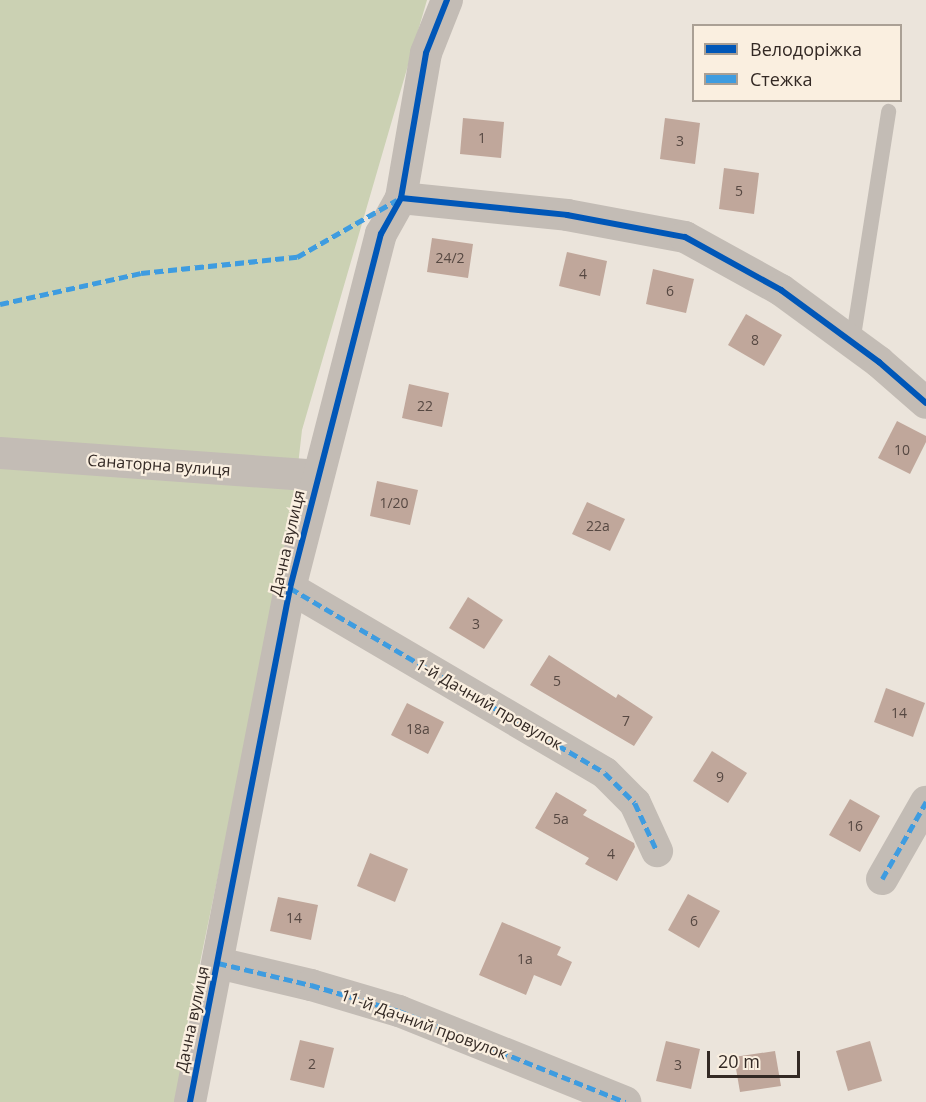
<!DOCTYPE html>
<meta charset="utf-8">
<style>
body{margin:0}
#map{position:relative;width:926px;height:1102px;overflow:hidden;background:#ebe4db;font-family:"Open Sans",sans-serif}
div>[style]{position:absolute}
[style*='--x']{left:calc(var(--x)*1px);top:calc(var(--y)*1px);width:calc(var(--w)*1px);rotate:calc(var(--a)*1deg)}
.green>*{inset:0;background:#cbd1b3}
.building>*{inset:0;background:#c0a79b}
.service>*{height:15px;margin:-7.5px;padding:0 7.5px;transform-origin:7.5px;border-radius:7.5px;background:#c3bcb5}
.minor>*{height:32px;margin:-16px;padding:0 16px;transform-origin:16px;border-radius:16px;background:#c3bcb5}
.quiet>*{height:4.5px;margin-top:-2.25px;transform-origin:0;background:repeating-linear-gradient(90deg,#3e9ce0 0 9px,transparent 0 13.5px)}
.cycleway>*{height:6px;margin:-3px;padding:0 3px;transform-origin:3px;border-radius:3px;background:#0057b8}
span{translate:-50% -50%;white-space:nowrap;text-align:center;line-height:1.15;-webkit-text-stroke:4.5px #faefe0;paint-order:stroke}
.number-label{font-size:14px;color:#564842}
.number-label span{-webkit-text-stroke-width:0}
.street-label{font-size:16px;color:#332924}
.legend{position:absolute;left:692px;top:24px;width:210px;height:78px;box-sizing:border-box;background:#faefe0;border:2px solid #aaa095;margin:0;padding:8px 10px;list-style:none;font-size:18px;color:#332924}
.legend li{display:flex;align-items:center;gap:12px;height:30px}
.legend b{width:30px;border:2px solid #aaa095}
.scale{position:absolute;left:707px;top:1051px;width:93px;height:27px;box-sizing:border-box;border:3px solid #332924;border-top:0;padding-left:8px;font-size:18px;line-height:21px;white-space:nowrap;color:#332924;-webkit-text-stroke:4px #faefe0;paint-order:stroke}
</style>
<div id="map">
<div class="green">
<div style="clip-path:polygon(0 0,427px 0,302px 430px,296px 483px,269px 630px,186px 1030px,177px 1102px,0 1102px)"></div>
</div>
<div class="building">
<div style="clip-path:polygon(463px 118px,504px 122px,501px 158px,460px 154px)"></div>
<div style="clip-path:polygon(665px 118px,700px 123px,695px 164px,660px 159px)"></div>
<div style="clip-path:polygon(724px 168px,759px 173px,754px 214px,719px 209px)"></div>
<div style="clip-path:polygon(432px 238px,473px 244px,468px 278px,427px 272px)"></div>
<div style="clip-path:polygon(567px 252px,607px 261px,600px 296px,559px 286px)"></div>
<div style="clip-path:polygon(653px 269px,694px 279px,686px 313px,646px 304px)"></div>
<div style="clip-path:polygon(746px 314px,782px 335px,764px 366px,728px 345px)"></div>
<div style="clip-path:polygon(409px 384px,449px 393px,442px 427px,402px 418px)"></div>
<div style="clip-path:polygon(897px 421px,926px 436px,926px 442px,910px 474px,878px 458px)"></div>
<div style="clip-path:polygon(377px 481px,418px 490px,410px 525px,370px 516px)"></div>
<div style="clip-path:polygon(587px 502px,625px 519px,610px 551px,572px 534px)"></div>
<div style="clip-path:polygon(468px 597px,503px 620px,484px 649px,449px 628px)"></div>
<div style="clip-path:polygon(549px 655px,616px 698px,618px 694px,653px 717px,634px 746px,530px 685px)"></div>
<div style="clip-path:polygon(886px 688px,925px 703px,913px 737px,874px 722px)"></div>
<div style="clip-path:polygon(407px 703px,444px 722px,428px 754px,391px 735px)"></div>
<div style="clip-path:polygon(712px 751px,747px 773px,728px 803px,693px 781px)"></div>
<div style="clip-path:polygon(556px 792px,587px 810px,583px 815px,634px 843px,635px 847px,617px 881px,585px 864px,589px 858px,535px 828px)"></div>
<div style="clip-path:polygon(850px 799px,880px 816px,860px 852px,829px 835px)"></div>
<div style="clip-path:polygon(370px 853px,408px 869px,395px 902px,357px 886px)"></div>
<div style="clip-path:polygon(688px 894px,720px 911px,699px 948px,668px 930px)"></div>
<div style="clip-path:polygon(278px 897px,318px 905px,311px 940px,270px 931px)"></div>
<div style="clip-path:polygon(502px 922px,561px 947px,557px 955px,572px 962px,561px 986px,534px 975px,526px 995px,479px 975px)"></div>
<div style="clip-path:polygon(300px 1040px,334px 1048px,324px 1088px,290px 1080px)"></div>
<div style="clip-path:polygon(666px 1041px,700px 1049px,691px 1089px,656px 1081px)"></div>
<div style="clip-path:polygon(870px 1041px,882px 1081px,848px 1091px,836px 1051px)"></div>
<div style="clip-path:polygon(775px 1051px,781px 1086px,740px 1092px,734px 1057px)"></div>
</div>
<div class="service">
<div style="--x:852;--y:342;--w:234;--a:-81.1"></div>
</div>
<div class="minor">
<div style="--x:401;--y:198;--w:167;--a:5.8"></div>
<div style="--x:567;--y:215;--w:120;--a:10.6"></div>
<div style="--x:685;--y:237;--w:110;--a:28.9"></div>
<div style="--x:781;--y:290;--w:122;--a:36.3"></div>
<div style="--x:879;--y:362;--w:62;--a:41.1"></div>
<div style="--x:0;--y:453;--w:318;--a:4.1"></div>
<div style="--x:290;--y:588;--w:365;--a:30.4"></div>
<div style="--x:605;--y:773;--w:42;--a:45"></div>
<div style="--x:635;--y:803;--w:53;--a:65.4"></div>
<div style="--x:882;--y:879;--w:89;--a:-60.3"></div>
<div style="--x:218;--y:963;--w:96;--a:13.3"></div>
<div style="--x:311;--y:985;--w:92;--a:16.5"></div>
<div style="--x:399;--y:1011;--w:244;--a:21.9"></div>
<div style="--x:190;--y:1102;--w:524;--a:-78.99"></div>
<div style="--x:290;--y:588;--w:366;--a:-75.6"></div>
<div style="--x:381;--y:234;--w:41;--a:-60.9"></div>
<div style="--x:401;--y:198;--w:147;--a:-80.2"></div>
<div style="--x:426;--y:53;--w:57;--a:-68.4"></div>
</div>
<div class="quiet">
<div style="--x:0;--y:304;--w:144;--a:-12.4"></div>
<div style="--x:141;--y:273;--w:157;--a:-5.9"></div>
<div style="--x:297;--y:257;--w:115;--a:-29.7"></div>
<div style="--x:290;--y:588;--w:365;--a:30.4"></div>
<div style="--x:605;--y:773;--w:42;--a:45"></div>
<div style="--x:635;--y:803;--w:53;--a:65.4"></div>
<div style="--x:882;--y:879;--w:89;--a:-60.3"></div>
<div style="--x:218;--y:963;--w:96;--a:13.3"></div>
<div style="--x:311;--y:985;--w:92;--a:16.5"></div>
<div style="--x:399;--y:1011;--w:244;--a:21.9"></div>
</div>
<div class="cycleway">
<div style="--x:401;--y:198;--w:167;--a:5.8"></div>
<div style="--x:567;--y:215;--w:120;--a:10.6"></div>
<div style="--x:685;--y:237;--w:110;--a:28.9"></div>
<div style="--x:781;--y:290;--w:122;--a:36.3"></div>
<div style="--x:879;--y:362;--w:62;--a:41.1"></div>
<div style="--x:190;--y:1102;--w:524;--a:-78.99"></div>
<div style="--x:290;--y:588;--w:366;--a:-75.6"></div>
<div style="--x:381;--y:234;--w:41;--a:-60.9"></div>
<div style="--x:401;--y:198;--w:147;--a:-80.2"></div>
<div style="--x:426;--y:53;--w:57;--a:-68.4"></div>
</div>
<div class="number-label">
<span style="left:482px;top:138px">1</span>
<span style="left:680px;top:141px">3</span>
<span style="left:739px;top:191px">5</span>
<span style="left:450px;top:258px">24/2</span>
<span style="left:583px;top:274px">4</span>
<span style="left:670px;top:291px">6</span>
<span style="left:755px;top:340px">8</span>
<span style="left:425px;top:406px">22</span>
<span style="left:902px;top:450px">10</span>
<span style="left:394px;top:503px">1/20</span>
<span style="left:598px;top:526px">22а</span>
<span style="left:476px;top:624px">3</span>
<span style="left:557px;top:681px">5</span>
<span style="left:899px;top:713px">14</span>
<span style="left:626px;top:721px">7</span>
<span style="left:418px;top:729px">18а</span>
<span style="left:720px;top:777px">9</span>
<span style="left:561px;top:819px">5а</span>
<span style="left:855px;top:826px">16</span>
<span style="left:611px;top:854px">4</span>
<span style="left:294px;top:918px">14</span>
<span style="left:694px;top:921px">6</span>
<span style="left:525px;top:959px">1а</span>
<span style="left:312px;top:1064px">2</span>
<span style="left:678px;top:1065px">3</span>
</div>
<div class="street-label">
<span style="left:159px;top:465px;rotate:4deg">Санаторна вулиця</span>
<span style="left:287px;top:543px;rotate:-77deg">Дачна вулиця</span>
<span style="left:489px;top:704px;rotate:30deg">1-й Дачний провулок</span>
<span style="left:192px;top:1019px;rotate:-78deg">Дачна вулиця</span>
<span style="left:424px;top:1024px;rotate:20deg">11-й Дачний провулок</span>
</div>
<ul class="legend">
<li><b style="height:8px;background:#0057b8"></b>Велодоріжка</li>
<li><b style="height:8px;background:#3e9ce0"></b>Стежка</li>
</ul>
<div class="scale">20 m</div>
</div>
